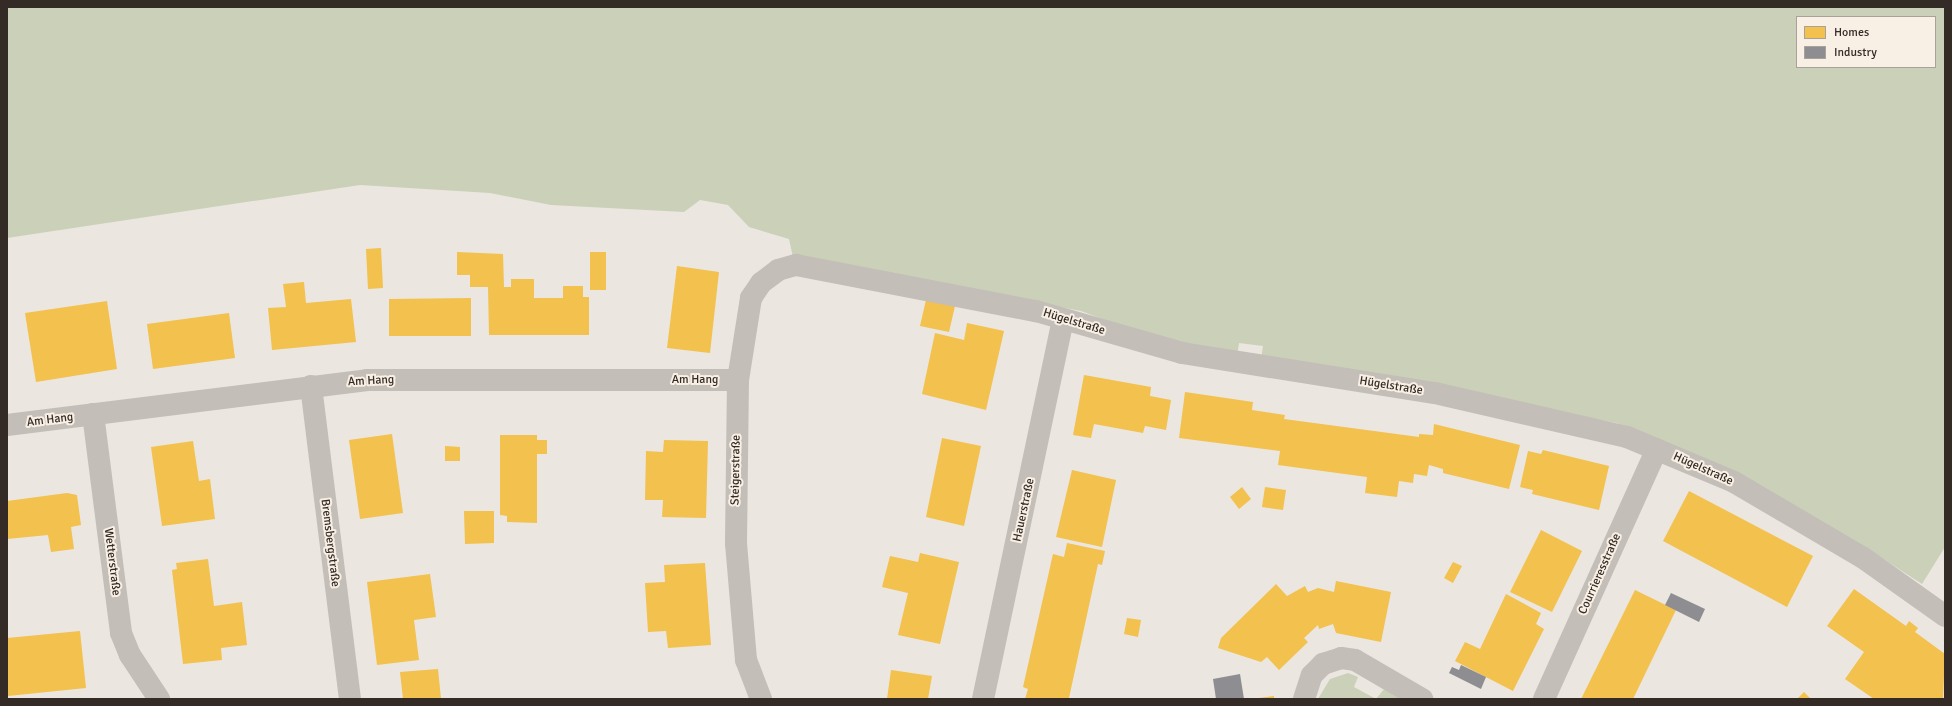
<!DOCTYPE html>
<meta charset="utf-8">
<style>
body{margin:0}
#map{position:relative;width:1952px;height:706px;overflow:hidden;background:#ebe6df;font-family:Signika,sans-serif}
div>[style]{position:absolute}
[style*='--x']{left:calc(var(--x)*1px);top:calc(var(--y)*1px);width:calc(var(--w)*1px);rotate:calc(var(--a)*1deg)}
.green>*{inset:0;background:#cbd1b8}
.homes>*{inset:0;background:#f2c14e}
.industry>*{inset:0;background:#8d8d92}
.minor>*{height:22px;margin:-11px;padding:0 11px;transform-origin:11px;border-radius:11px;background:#c4beb8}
span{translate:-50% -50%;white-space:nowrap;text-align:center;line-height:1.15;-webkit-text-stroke:4px #f9f0e5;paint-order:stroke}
.street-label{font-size:12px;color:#342b26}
.frame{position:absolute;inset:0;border:8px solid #342b26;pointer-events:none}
.legend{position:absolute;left:1796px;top:16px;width:140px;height:52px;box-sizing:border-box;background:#f9f0e5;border:1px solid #aaa199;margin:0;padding:5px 7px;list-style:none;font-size:12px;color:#342b26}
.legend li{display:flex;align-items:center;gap:8px;height:20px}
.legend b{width:20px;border:1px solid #aaa199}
</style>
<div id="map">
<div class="green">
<div style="clip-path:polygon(evenodd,7px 7px,1945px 7px,1945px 547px,1922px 584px,1868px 549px,1732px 471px,1617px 423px,1261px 359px,1263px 346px,1239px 343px,1237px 356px,1160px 340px,1081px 311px,793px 257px,789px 239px,749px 227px,728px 205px,700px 200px,684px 212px,551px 205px,490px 193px,360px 185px,7px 238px,7px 7px,1797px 17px,1935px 17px,1935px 67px,1797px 67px,1797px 17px)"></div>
<div style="clip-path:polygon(1348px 673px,1358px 677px,1354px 687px,1376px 699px,1385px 688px,1404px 699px,1318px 699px,1330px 679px)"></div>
</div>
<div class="homes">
<div style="clip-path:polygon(381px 248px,383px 288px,368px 289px,366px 249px)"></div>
<div style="clip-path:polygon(457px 252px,503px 254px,504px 287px,511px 287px,511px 279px,534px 279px,534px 298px,563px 298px,563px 286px,583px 286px,583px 297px,589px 297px,589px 335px,489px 335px,488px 287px,470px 287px,470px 275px,457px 275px)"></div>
<div style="clip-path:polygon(590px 252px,606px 252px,606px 290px,590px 290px)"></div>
<div style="clip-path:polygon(677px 266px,719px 272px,710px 353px,667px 348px)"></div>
<div style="clip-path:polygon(304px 282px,306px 303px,351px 299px,356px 342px,272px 350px,268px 308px,286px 307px,283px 284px)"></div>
<div style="clip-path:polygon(471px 298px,471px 336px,389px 336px,389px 299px)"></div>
<div style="clip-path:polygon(926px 300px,955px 306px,949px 332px,920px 326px)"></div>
<div style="clip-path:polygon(107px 301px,117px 369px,36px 382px,25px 313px)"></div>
<div style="clip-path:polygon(229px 313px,235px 358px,153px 369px,147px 324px)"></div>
<div style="clip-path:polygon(967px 323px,1004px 331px,986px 410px,922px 394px,935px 333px,964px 340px)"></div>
<div style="clip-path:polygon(1084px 375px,1151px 387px,1150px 396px,1171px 400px,1166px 430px,1145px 426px,1143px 433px,1094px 424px,1091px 438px,1073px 435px)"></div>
<div style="clip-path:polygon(1185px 392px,1253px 402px,1252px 410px,1285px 415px,1284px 419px,1419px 437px,1419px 434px,1433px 435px,1434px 424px,1520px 445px,1509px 489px,1443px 473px,1443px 469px,1429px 465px,1427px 476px,1414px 474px,1413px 483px,1399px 481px,1397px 497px,1365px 493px,1367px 477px,1278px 465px,1280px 451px,1179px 438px)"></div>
<div style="clip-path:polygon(392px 434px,403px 513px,360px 519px,349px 440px)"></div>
<div style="clip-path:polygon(500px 435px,537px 435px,537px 440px,547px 440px,547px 454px,537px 454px,537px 523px,507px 522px,507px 516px,500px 515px)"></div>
<div style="clip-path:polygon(942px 438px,981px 446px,964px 526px,926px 517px)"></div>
<div style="clip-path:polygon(664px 440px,708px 441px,706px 518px,662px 517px,663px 500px,645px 500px,646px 451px,663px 452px)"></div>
<div style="clip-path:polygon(193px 441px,199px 481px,210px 479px,215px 519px,162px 526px,151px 447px)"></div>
<div style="clip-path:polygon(445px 446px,460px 447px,460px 461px,445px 461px)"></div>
<div style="clip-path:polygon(1543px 450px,1609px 466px,1599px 510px,1532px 494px,1533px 490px,1520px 487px,1528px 451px,1541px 454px)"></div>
<div style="clip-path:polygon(1072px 470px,1116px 480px,1102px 547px,1056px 537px)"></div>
<div style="clip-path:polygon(1242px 487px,1251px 499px,1239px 509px,1230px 497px)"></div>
<div style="clip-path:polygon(1265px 487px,1286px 490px,1283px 510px,1262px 507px)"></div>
<div style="clip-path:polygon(1689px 491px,1813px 556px,1787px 607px,1663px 541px)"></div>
<div style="clip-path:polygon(67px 493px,77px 495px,81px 525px,71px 527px,74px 549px,51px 552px,48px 535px,7px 539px,7px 501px)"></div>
<div style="clip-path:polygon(464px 511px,494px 511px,494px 543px,465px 544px)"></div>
<div style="clip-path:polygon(1541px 530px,1582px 551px,1552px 612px,1510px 592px)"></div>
<div style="clip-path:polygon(1067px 543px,1105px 551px,1102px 565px,1098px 564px,1069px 698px,1025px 699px,1028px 689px,1023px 687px,1053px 554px,1064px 557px)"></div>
<div style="clip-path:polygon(920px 553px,959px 562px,940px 644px,898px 635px,908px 593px,882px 587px,890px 556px,918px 562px)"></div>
<div style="clip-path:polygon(208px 559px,214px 606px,242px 602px,247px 645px,221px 648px,222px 660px,183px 664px,172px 570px,177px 569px,176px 563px)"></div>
<div style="clip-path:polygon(1453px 562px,1462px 566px,1453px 583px,1444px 578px)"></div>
<div style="clip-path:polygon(705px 563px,711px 645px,668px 648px,666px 631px,648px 632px,645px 583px,665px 582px,664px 565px)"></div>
<div style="clip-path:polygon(430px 574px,436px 617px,414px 620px,419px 660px,377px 665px,367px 582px)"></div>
<div style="clip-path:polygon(1336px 581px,1391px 592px,1381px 642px,1336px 633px,1333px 624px,1319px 629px,1318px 625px,1304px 638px,1308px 642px,1279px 670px,1267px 657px,1261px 662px,1218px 648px,1221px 638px,1276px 584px,1287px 596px,1305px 586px,1308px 592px,1318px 588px,1334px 592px)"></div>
<div style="clip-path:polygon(1854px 589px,1906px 626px,1909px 621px,1918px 628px,1915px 632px,1945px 654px,1943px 699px,1874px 699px,1845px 679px,1864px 652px,1827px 626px)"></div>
<div style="clip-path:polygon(1635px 590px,1676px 610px,1633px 699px,1581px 699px)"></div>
<div style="clip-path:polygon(1506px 594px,1541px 613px,1536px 624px,1544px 629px,1513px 691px,1455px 661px,1465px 642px,1480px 649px)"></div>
<div style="clip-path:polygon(1127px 618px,1141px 620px,1138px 637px,1124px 634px)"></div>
<div style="clip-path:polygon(80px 631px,86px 688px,8px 696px,7px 638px)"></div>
<div style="clip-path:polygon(438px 669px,441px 699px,403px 699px,400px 672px)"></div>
<div style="clip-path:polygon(891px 670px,932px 676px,928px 699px,887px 699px)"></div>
<div style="clip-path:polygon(1804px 692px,1811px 699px,1797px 699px)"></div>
<div style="clip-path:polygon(1274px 696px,1274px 699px,1259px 699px,1259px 698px)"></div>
</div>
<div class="industry">
<div style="clip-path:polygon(1671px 593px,1705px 609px,1699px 622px,1665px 605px)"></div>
<div style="clip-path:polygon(1461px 665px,1486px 677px,1481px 689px,1449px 673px,1452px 667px,1459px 670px)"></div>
<div style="clip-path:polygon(1240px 674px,1244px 699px,1216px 699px,1213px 679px)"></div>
</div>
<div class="minor">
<div style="--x:311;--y:386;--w:315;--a:82.9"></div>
<div style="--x:93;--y:414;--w:221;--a:82.7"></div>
<div style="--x:121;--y:633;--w:24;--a:68"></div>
<div style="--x:130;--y:655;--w:53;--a:56.6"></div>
<div style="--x:7;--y:425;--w:363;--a:-7.1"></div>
<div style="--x:367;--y:380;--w:371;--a:0"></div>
<div style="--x:761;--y:699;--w:42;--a:-111"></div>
<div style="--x:746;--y:660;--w:117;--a:-94.9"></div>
<div style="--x:736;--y:543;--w:163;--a:-89.3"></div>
<div style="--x:738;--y:380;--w:83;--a:-81"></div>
<div style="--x:751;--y:298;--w:18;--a:-56"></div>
<div style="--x:761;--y:283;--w:21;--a:-37"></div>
<div style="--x:778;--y:270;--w:19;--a:-16"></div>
<div style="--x:796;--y:265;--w:244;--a:10.9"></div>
<div style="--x:1036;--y:311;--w:152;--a:16"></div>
<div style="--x:1182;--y:353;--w:256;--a:9"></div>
<div style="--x:1435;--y:393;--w:197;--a:12.9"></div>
<div style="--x:1627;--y:437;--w:116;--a:22.8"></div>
<div style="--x:1734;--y:482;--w:148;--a:30.4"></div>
<div style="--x:1862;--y:557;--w:102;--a:35.4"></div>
<div style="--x:983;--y:699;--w:386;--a:-78.1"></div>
<div style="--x:1304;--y:699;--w:25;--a:-72"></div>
<div style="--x:1312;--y:675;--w:16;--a:-45"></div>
<div style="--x:1323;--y:664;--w:19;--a:-18"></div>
<div style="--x:1341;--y:658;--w:14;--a:8"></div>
<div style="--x:1355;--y:660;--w:78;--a:30.2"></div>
<div style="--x:1544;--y:699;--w:274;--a:-65.7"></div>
</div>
<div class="street-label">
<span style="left:1074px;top:322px;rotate:17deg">Hügelstraße</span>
<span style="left:695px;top:380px">Am Hang</span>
<span style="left:371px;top:381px;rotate:-3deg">Am Hang</span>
<span style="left:1391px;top:386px;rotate:9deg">Hügelstraße</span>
<span style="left:50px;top:420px;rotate:-7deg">Am Hang</span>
<span style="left:1703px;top:469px;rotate:24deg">Hügelstraße</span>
<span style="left:736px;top:470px;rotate:-89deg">Steigerstraße</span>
<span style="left:1024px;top:510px;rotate:-78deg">Hauerstraße</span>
<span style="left:330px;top:543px;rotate:83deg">Bremsbergstraße</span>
<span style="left:112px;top:562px;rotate:83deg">Wetterstraße</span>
<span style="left:1600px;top:574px;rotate:-66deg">Courrieresstraße</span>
</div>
<div class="frame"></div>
<ul class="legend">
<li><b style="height:11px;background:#f2c14e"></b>Homes</li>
<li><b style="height:11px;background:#8d8d92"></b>Industry</li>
</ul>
</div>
